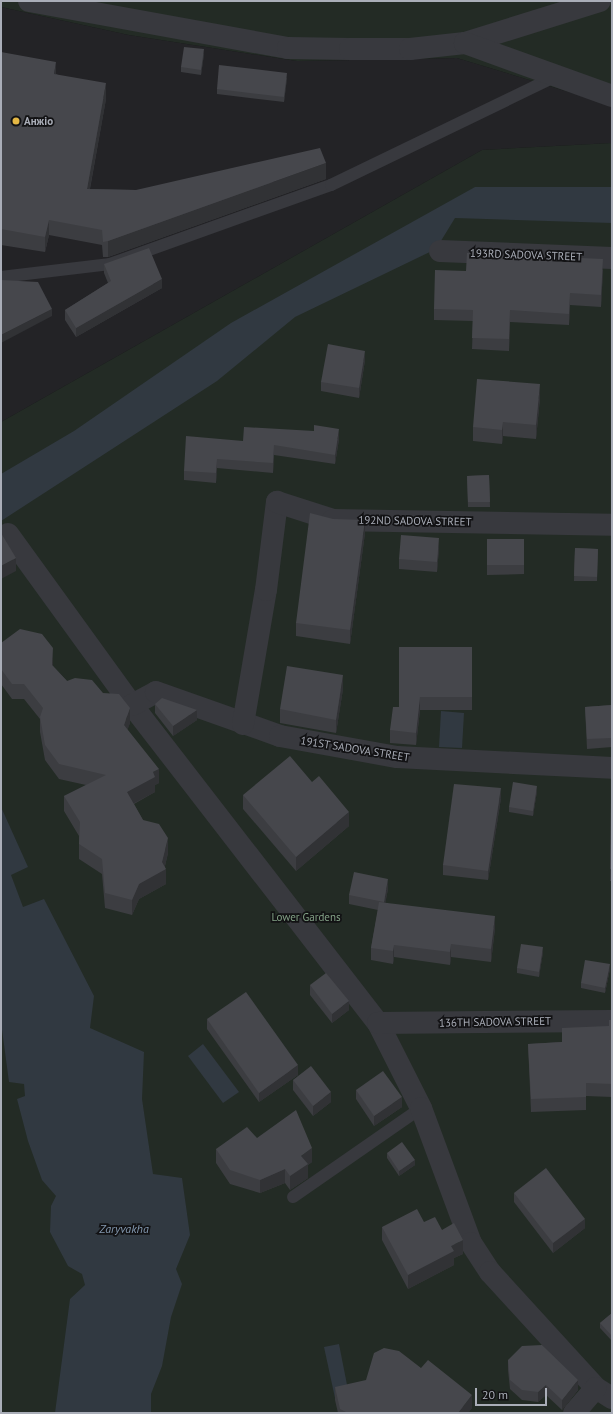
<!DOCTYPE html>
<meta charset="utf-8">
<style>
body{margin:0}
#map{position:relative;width:613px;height:1414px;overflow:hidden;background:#171719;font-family:"PT Sans",sans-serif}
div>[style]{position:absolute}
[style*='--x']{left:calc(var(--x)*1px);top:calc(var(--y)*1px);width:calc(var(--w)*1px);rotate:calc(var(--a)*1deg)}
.built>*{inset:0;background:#232326}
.green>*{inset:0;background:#232b25}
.water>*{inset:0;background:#313941}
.lane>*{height:12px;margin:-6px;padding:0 6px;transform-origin:6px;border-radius:6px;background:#38393e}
.street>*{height:22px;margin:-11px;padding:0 11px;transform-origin:11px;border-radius:11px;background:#38393e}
.wall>*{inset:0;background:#3c3d41}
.shaded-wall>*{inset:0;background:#313235}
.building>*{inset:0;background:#46474c}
.dots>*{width:11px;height:11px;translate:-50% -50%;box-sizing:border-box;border:2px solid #121214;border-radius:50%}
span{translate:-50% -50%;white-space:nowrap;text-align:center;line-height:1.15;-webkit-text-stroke:3.5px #121214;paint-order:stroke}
.poi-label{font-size:11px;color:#aaaeb8;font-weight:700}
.left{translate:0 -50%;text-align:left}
.street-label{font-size:11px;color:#aaaeb8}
.park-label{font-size:11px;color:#83a186}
.water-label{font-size:12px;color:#8499b0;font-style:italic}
.frame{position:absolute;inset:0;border:2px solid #aaaeb8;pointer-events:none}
.scale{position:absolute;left:475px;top:1388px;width:72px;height:18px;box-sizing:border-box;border:2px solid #aaaeb8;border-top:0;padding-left:5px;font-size:12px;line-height:14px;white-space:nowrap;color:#aaaeb8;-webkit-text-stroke:3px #121214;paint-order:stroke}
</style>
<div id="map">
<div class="built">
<div style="clip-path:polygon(1px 7px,129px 35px,297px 61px,457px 58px,612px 105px,612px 143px,482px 150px,1px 422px)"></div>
</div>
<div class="green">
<div style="clip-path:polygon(1px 1px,612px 1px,612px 105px,457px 58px,297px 61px,129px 35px,1px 7px)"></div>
<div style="clip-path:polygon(612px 143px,612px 1413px,1px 1413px,1px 422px,482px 150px)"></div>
</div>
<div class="water">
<div style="clip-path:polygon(475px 187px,612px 187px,612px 223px,455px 218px,436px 249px,295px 317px,217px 381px,1px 521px,1px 474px,74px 431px,231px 323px)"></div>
<div style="clip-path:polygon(441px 711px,464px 713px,462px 748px,439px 747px)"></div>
<div style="clip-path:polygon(1px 807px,28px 867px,11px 875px,23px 907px,44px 899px,94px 996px,90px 1028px,144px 1052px,142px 1099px,153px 1174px,182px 1178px,190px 1235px,176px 1269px,182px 1284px,171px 1317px,162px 1366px,151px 1394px,151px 1413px,55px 1413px,70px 1299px,85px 1285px,82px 1274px,68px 1266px,50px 1232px,51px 1206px,56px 1196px,42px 1180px,28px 1141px,17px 1099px,25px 1096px,24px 1084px,9px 1082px,1px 1022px)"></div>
<div style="clip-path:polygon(203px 1044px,239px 1092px,223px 1103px,188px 1056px)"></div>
<div style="clip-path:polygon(339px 1344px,349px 1395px,335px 1398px,324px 1347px)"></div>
</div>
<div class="lane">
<div style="--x:1;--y:277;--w:110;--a:-6.8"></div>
<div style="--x:110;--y:264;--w:235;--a:-19.7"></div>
<div style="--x:331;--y:185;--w:250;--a:-25.8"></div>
<div style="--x:293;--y:1197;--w:156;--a:-34.8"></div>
</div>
<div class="street">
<div style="--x:29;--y:1;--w:263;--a:10.3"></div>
<div style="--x:288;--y:48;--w:62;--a:0.9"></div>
<div style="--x:350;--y:49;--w:60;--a:0"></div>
<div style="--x:410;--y:49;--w:55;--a:-6.2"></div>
<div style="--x:465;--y:43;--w:141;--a:-17.3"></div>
<div style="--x:465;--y:43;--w:156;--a:19.8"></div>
<div style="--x:440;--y:251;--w:172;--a:2.3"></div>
<div style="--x:8;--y:534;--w:211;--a:54.1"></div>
<div style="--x:132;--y:705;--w:402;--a:52.3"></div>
<div style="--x:378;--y:1023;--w:95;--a:63.2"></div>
<div style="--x:421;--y:1108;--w:144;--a:69.7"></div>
<div style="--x:471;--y:1243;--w:35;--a:57"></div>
<div style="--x:490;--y:1272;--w:157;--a:47.6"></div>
<div style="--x:596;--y:1388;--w:19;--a:32"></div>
<div style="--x:132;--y:705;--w:27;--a:-28"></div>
<div style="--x:156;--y:692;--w:132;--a:19.5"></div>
<div style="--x:280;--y:736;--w:119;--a:10.2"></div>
<div style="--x:397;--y:757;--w:215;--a:2.9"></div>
<div style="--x:243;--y:724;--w:136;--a:-80.3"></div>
<div style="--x:266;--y:590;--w:89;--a:-82.9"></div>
<div style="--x:277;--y:502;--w:59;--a:17.8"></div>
<div style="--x:333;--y:520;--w:279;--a:1"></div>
<div style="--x:378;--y:1023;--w:234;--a:-0.5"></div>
<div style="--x:574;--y:1413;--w:33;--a:-49"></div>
</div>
<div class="wall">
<div style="clip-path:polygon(1px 52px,56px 74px,106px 99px,90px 189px,136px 190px,326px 179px,108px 257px,103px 257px,102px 245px,49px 235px,45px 252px,1px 245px)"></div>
<div style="clip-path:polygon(204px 54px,201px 75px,181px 72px,181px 67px)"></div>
<div style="clip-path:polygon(287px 78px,284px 102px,217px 94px,217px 89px)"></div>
<div style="clip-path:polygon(104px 264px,162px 288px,76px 337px,65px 320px,65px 310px,108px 283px,104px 273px)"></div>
<div style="clip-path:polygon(603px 270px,601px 307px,570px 305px,569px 325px,510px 322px,509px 351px,472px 349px,473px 321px,434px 320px,434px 309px,466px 271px)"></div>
<div style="clip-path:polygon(365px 360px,359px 398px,321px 391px,321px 382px)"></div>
<div style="clip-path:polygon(540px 398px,536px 439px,503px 436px,502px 444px,473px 441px,473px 427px)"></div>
<div style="clip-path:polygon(339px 439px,335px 464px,274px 455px,273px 473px,217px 468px,216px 483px,184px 480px,184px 471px,243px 441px)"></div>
<div style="clip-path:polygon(489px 475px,490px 507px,468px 507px,467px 476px)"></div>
<div style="clip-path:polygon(365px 533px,350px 644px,296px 636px,296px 623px)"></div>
<div style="clip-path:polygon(487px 539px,524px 539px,524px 574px,487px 575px)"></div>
<div style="clip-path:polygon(439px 548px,437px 572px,399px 569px,399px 559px)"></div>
<div style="clip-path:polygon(575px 548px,598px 549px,597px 581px,574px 581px)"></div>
<div style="clip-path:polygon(1px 643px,53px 663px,53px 666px,67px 681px,130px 723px,127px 730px,159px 783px,155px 785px,155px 792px,134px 804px,143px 820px,168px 853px,165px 866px,166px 884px,139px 899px,132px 915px,105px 908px,102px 874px,79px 859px,79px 836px,64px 811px,64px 796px,86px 785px,59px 779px,45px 760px,40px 732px,40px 719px,24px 699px,12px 699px,1px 684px)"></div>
<div style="clip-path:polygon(472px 647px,472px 710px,420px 710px,416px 745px,390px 743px,390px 730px,399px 707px)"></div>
<div style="clip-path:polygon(343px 689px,336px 733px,280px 723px,280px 709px)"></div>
<div style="clip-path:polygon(155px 704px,197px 720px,173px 736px,155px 713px)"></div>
<div style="clip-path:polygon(612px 705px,612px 747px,587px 749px,585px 707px)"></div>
<div style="clip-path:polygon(537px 791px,533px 816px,509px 812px,509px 807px)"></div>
<div style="clip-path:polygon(243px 795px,349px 826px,296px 871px,243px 809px)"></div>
<div style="clip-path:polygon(612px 797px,612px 881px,610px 881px)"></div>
<div style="clip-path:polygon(501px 798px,488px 880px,443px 875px,443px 865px)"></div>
<div style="clip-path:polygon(388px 889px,385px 903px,495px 928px,491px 962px,451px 957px,450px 965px,394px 957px,393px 964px,371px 960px,371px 948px,378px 910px,349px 904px,349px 895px)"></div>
<div style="clip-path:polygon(543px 952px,539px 977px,517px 973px,517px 968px)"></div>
<div style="clip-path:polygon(610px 969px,605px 993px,581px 988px,581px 983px)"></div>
<div style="clip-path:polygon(310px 985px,349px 1010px,332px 1023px,310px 995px)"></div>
<div style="clip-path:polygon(207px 1019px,298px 1075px,259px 1102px,207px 1029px)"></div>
<div style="clip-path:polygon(612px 1020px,612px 1097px,586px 1096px,586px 1110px,531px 1112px,528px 1044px,562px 1042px,562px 1028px,609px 1026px)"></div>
<div style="clip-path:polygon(293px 1080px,331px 1102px,313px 1116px,293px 1090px)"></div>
<div style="clip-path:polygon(356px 1090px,402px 1107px,374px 1126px,356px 1099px)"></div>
<div style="clip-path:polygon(257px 1138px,312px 1162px,308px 1165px,308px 1178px,290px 1190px,285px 1183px,260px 1193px,230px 1184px,216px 1163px,216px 1149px)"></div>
<div style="clip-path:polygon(387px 1153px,415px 1165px,399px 1176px,387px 1158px)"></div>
<div style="clip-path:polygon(514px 1193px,585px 1228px,553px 1253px,514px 1202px)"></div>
<div style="clip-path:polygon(424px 1222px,442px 1230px,463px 1254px,454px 1258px,454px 1265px,408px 1289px,382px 1240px,382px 1227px)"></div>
<div style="clip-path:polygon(612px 1313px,612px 1341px,600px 1328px,600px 1323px)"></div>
<div style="clip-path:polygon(508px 1360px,578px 1390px,562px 1410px,546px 1395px,538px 1402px,522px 1400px,510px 1389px,508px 1370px)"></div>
<div style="clip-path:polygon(335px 1387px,472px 1408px,468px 1413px,338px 1413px,335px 1400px)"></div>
</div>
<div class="shaded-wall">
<div style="clip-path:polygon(204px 49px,204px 54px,201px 75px,201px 70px)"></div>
<div style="clip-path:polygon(56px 62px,56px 77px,54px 74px)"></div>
<div style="clip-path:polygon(287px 73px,287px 78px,284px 102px,284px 97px)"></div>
<div style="clip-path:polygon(106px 83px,106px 99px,87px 204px,87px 189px)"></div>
<div style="clip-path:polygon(326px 163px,326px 179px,108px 257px,108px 241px)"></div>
<div style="clip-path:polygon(49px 220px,49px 235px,45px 252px,45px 237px)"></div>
<div style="clip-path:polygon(603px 259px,603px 270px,601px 307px,601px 295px)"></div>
<div style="clip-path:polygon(162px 279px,162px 288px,76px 337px,76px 328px)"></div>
<div style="clip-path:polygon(570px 293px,570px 305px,569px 325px,569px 314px)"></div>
<div style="clip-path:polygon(52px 309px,52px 316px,1px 343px,1px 335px)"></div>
<div style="clip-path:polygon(510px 310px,510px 322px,509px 351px,509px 339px)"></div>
<div style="clip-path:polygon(365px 351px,365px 360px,359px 398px,359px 388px)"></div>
<div style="clip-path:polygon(540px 384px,540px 398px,536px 439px,536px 425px)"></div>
<div style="clip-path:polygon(503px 422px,503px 436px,502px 444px,502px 430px)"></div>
<div style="clip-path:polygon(339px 429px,339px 439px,335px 464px,335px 455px)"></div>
<div style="clip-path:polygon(274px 445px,274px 455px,273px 473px,273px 463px)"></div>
<div style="clip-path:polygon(217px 459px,217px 468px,216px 483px,216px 473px)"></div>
<div style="clip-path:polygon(365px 520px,365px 533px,350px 644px,350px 630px)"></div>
<div style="clip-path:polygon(439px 538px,439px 548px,437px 572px,437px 562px)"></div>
<div style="clip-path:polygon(16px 558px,16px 571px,1px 579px,1px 566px)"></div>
<div style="clip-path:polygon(53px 648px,53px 663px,52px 680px,52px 665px)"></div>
<div style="clip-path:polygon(343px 675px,343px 689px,336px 733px,336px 720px)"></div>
<div style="clip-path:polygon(420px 697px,420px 710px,416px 745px,416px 733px)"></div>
<div style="clip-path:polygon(130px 708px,130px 723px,124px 740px,124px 725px)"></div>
<div style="clip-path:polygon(197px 710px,197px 720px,173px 736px,173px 726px)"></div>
<div style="clip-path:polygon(159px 769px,159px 783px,155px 785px,155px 792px,127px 807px,127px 792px,153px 772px)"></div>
<div style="clip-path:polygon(537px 786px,537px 791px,533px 816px,533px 811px)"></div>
<div style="clip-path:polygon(501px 788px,501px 798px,488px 880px,488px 871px)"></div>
<div style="clip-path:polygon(349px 812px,349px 826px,296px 871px,296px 857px)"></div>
<div style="clip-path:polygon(168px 838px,168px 853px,164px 870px,166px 869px,166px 884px,139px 899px,132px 915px,132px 900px,139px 884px,162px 862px)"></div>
<div style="clip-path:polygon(388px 879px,388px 889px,384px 911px,384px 902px)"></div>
<div style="clip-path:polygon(495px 916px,495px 928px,491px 962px,491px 949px)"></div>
<div style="clip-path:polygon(451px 944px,451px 957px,450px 965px,450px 952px)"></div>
<div style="clip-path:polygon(394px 945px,394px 957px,393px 964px,393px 951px)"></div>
<div style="clip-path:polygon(543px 947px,543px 952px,539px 977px,539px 972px)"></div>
<div style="clip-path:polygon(610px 964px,610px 969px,605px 993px,605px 988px)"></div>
<div style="clip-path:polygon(349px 1001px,349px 1010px,332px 1023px,332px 1014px)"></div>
<div style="clip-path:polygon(298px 1065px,298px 1075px,259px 1102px,259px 1093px)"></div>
<div style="clip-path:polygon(331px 1092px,331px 1102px,313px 1116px,313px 1106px)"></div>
<div style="clip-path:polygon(402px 1097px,402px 1107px,374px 1126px,374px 1116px)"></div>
<div style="clip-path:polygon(312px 1148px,312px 1162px,308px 1165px,308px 1178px,290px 1190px,290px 1176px,301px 1156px)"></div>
<div style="clip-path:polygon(415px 1160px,415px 1165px,399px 1176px,399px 1171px)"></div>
<div style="clip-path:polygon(285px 1169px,285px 1183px,260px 1193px,260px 1180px)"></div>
<div style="clip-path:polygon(585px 1219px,585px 1228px,553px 1253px,553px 1243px)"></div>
<div style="clip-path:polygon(463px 1240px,463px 1254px,454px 1258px,454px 1265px,408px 1289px,408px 1275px,451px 1246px)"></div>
<div style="clip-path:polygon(578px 1380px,578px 1390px,562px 1410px,562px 1400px)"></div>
<div style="clip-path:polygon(546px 1385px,546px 1395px,538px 1402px,538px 1392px)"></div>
<div style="clip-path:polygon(472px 1395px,472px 1408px,468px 1413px,458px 1413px)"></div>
</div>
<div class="building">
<div style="clip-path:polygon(184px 47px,204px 49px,201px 70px,181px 67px)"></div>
<div style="clip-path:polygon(1px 52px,56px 62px,54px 74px,106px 83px,87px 189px,136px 190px,320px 148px,326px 163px,108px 241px,103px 242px,102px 230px,49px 220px,45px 237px,1px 229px)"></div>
<div style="clip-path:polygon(219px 65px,287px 73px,284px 97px,217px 89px)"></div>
<div style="clip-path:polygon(149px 248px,162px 279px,76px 328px,65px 310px,111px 281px,104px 264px)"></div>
<div style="clip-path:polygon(467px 253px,603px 259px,601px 295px,570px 293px,569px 314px,510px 310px,509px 339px,472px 338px,473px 310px,434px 309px,435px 270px,466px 271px)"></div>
<div style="clip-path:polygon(1px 280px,38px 282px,52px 309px,1px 335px)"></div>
<div style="clip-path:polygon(328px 344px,365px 351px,359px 388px,321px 382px)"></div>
<div style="clip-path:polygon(477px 379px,540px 384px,536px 425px,503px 422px,502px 430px,473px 427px)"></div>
<div style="clip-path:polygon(314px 425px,339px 429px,335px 455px,274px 445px,273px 463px,217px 459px,216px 473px,184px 471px,186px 436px,243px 441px,244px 427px,314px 431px)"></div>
<div style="clip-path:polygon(489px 475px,490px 502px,468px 502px,467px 476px)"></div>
<div style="clip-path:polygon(310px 513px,333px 519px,365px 520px,350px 630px,296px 623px)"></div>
<div style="clip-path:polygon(1px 533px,16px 558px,1px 566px)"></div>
<div style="clip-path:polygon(401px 535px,439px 538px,437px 562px,399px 559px)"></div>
<div style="clip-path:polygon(487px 539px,524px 539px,524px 565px,487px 565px)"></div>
<div style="clip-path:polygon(575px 548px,598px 549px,597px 577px,574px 576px)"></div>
<div style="clip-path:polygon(20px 629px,42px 634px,53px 648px,52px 665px,67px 681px,75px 678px,92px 680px,103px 693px,119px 694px,130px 708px,124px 725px,159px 769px,153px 772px,155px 777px,127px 792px,143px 820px,159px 824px,168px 838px,162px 862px,166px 869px,139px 884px,132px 900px,105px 893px,102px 859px,79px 844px,80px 822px,64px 796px,106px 775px,59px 764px,45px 745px,40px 717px,43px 708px,24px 684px,12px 684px,1px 669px,1px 643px)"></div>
<div style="clip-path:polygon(399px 647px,472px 647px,472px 697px,420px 697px,416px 733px,390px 730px,393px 707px,399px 707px)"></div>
<div style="clip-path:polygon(287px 666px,343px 675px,336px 720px,280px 709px)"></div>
<div style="clip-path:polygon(162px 698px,197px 710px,173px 726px,155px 704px)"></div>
<div style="clip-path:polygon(612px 705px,612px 738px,587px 739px,585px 707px)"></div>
<div style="clip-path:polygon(290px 756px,312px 782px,319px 776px,349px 812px,296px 857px,243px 795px)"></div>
<div style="clip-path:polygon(513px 782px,537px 786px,533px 811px,509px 807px)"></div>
<div style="clip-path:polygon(454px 784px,501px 788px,488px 871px,443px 865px)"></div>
<div style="clip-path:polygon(611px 797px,612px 797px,612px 869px,610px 869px)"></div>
<div style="clip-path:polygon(354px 872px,388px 879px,384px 902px,349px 895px)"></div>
<div style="clip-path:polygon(379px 902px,495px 916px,491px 949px,451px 944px,450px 952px,394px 945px,393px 951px,371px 948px)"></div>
<div style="clip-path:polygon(521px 944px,543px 947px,539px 972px,517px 968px)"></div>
<div style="clip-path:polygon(585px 960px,610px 964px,605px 988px,581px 983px)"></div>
<div style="clip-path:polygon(326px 973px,349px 1001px,332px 1014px,310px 985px)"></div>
<div style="clip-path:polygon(246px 992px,298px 1065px,259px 1093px,207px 1019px)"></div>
<div style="clip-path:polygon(609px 1020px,612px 1020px,612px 1084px,586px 1083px,586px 1097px,531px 1099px,528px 1044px,562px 1042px,562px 1028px,609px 1026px)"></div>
<div style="clip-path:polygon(311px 1066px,331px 1092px,313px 1106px,293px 1080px)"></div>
<div style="clip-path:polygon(383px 1071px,402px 1097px,374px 1116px,356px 1090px)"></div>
<div style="clip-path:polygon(296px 1110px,312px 1148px,301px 1156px,308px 1164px,290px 1176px,285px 1169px,260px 1180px,230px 1170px,216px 1149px,247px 1127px,257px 1138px)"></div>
<div style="clip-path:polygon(402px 1142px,415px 1160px,399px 1171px,387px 1153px)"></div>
<div style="clip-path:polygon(546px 1168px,585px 1219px,553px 1243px,514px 1193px)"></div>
<div style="clip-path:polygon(417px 1209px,424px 1222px,435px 1217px,442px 1230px,454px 1223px,463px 1240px,451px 1246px,454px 1251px,408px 1275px,382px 1227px)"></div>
<div style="clip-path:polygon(612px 1313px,612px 1336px,600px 1323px)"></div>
<div style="clip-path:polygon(542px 1345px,578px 1380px,562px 1400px,546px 1385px,538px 1392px,522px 1390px,510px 1380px,508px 1360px,522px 1346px)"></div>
<div style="clip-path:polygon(384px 1348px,399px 1351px,421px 1368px,428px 1360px,472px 1395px,458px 1413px,348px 1413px,340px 1409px,335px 1387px,366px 1380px,374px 1353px)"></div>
</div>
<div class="dots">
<div style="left:16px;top:121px;background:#e4b744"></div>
</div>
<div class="poi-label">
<span class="left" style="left:24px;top:121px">Анжіо</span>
</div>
<div class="street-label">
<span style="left:526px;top:255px;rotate:2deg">193RD SADOVA STREET</span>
<span style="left:415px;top:521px;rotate:1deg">192ND SADOVA STREET</span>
<span style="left:355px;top:749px;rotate:9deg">191ST SADOVA STREET</span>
<span style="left:495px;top:1022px;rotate:-1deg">136TH SADOVA STREET</span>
</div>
<div class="park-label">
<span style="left:306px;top:917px">Lower Gardens</span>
</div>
<div class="water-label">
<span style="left:124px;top:1229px">Zaryvakha</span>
</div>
<div class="frame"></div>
<div class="scale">20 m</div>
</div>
